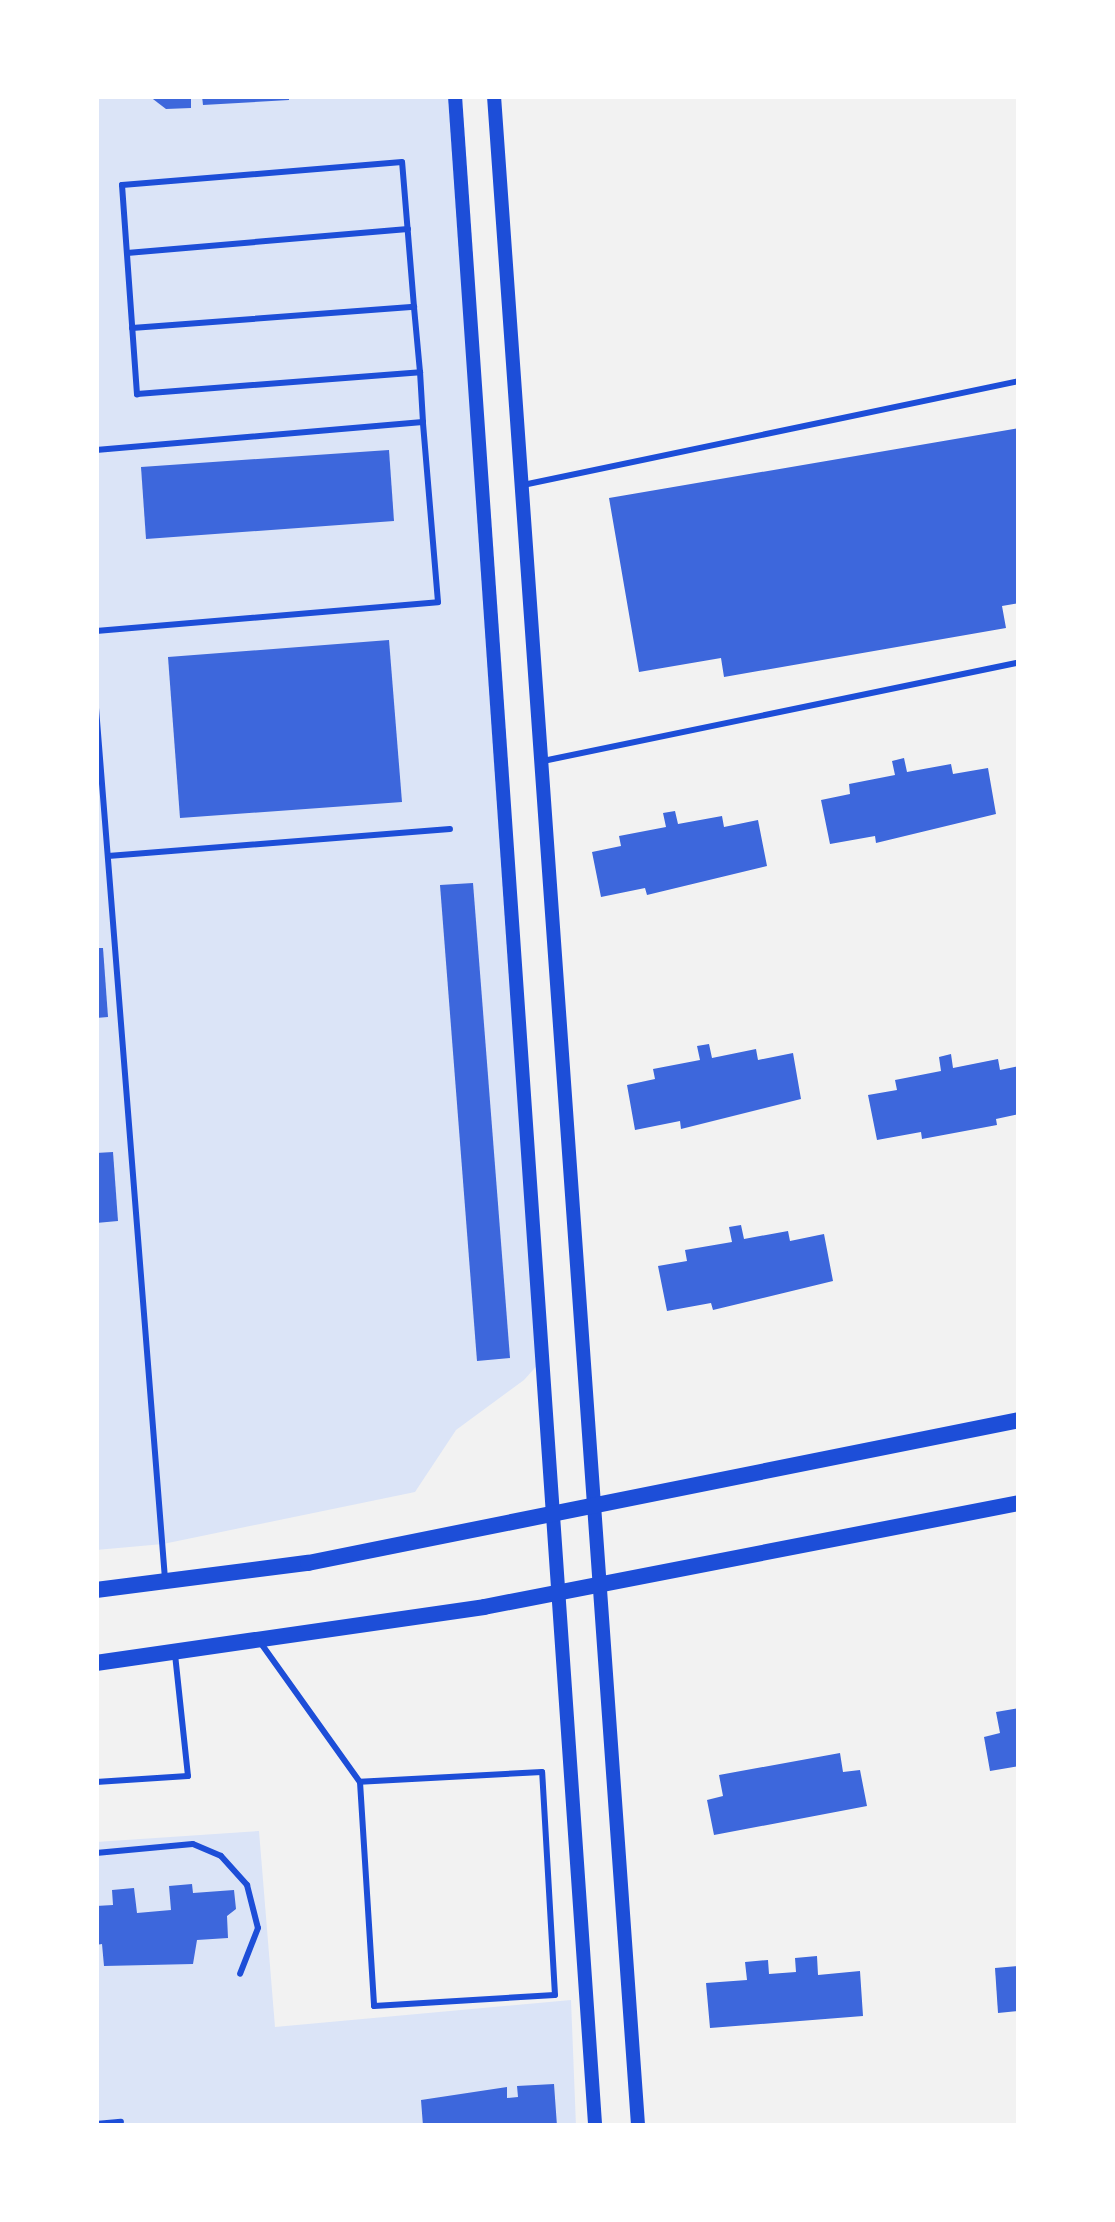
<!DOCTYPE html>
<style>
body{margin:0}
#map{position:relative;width:1115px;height:2222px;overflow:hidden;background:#f2f2f2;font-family:Montserrat,sans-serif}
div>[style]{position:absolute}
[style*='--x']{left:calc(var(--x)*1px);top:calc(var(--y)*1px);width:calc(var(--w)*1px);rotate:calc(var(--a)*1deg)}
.green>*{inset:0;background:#dbe4f7}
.building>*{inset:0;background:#3d67dc}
.service>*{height:6px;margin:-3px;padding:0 3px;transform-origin:3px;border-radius:3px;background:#1d4ed8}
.tertiary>*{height:14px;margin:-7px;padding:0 7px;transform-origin:7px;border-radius:7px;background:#1d4ed8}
.primary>*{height:16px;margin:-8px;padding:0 8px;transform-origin:8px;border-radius:8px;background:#1d4ed8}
span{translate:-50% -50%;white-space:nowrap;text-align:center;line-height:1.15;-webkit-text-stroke:12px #fff;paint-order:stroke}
.frame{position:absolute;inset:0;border:99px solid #fff;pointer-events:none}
</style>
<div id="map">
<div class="green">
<div style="clip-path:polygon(96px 96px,455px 96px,542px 1360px,524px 1380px,456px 1430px,415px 1492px,163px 1544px,96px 1550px)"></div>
<div style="clip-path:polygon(259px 1831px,275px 2027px,571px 2000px,576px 2126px,96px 2126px,96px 1842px)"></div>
</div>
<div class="building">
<div style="clip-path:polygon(149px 96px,191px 96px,191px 108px,166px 109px)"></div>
<div style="clip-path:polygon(202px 96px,289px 96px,289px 100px,203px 105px)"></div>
<div style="clip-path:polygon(1019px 428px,1019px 603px,1002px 606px,1006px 628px,724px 677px,721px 658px,639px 672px,609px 498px)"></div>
<div style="clip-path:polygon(389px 450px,394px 521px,146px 539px,141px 467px)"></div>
<div style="clip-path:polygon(389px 640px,402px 802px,180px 818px,168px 657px)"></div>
<div style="clip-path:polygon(904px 758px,907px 772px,951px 764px,953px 774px,988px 768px,996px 814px,876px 843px,875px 836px,830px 844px,821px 800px,850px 794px,849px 784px,895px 775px,892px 761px)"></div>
<div style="clip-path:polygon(675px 811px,678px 824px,722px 816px,724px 827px,758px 820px,767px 866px,647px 895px,645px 888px,601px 897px,592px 852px,621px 846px,619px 836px,666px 827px,663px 813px)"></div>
<div style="clip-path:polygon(473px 883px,510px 1358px,477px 1361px,440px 885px)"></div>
<div style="clip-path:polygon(96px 948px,103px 948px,108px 1017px,96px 1018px)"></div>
<div style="clip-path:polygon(709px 1044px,712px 1058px,756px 1049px,758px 1060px,793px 1053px,801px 1099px,681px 1129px,680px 1121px,635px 1130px,627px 1085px,655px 1079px,653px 1069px,700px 1060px,697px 1046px)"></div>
<div style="clip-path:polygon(951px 1054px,953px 1068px,998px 1059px,1000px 1070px,1019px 1066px,1019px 1114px,996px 1119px,997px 1125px,922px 1139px,921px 1132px,877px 1140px,868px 1095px,897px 1090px,895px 1080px,941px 1071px,939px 1057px)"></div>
<div style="clip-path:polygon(113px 1152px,118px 1221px,96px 1223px,96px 1153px)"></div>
<div style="clip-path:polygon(741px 1225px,744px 1239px,788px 1231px,790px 1241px,824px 1234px,833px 1281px,713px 1310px,711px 1303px,667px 1311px,658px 1266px,687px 1261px,685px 1250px,732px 1242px,729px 1227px)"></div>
<div style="clip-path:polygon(1019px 1708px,1019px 1766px,990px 1771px,984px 1737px,1000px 1733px,996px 1712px)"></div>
<div style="clip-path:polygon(840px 1753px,843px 1772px,860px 1770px,867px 1806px,714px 1835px,707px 1800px,723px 1796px,719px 1775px)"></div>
<div style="clip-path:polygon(192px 1884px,193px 1893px,234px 1890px,236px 1909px,227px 1916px,228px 1938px,197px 1940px,193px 1964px,104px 1966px,102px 1944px,96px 1945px,96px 1906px,113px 1905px,112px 1890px,134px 1888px,137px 1913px,171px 1910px,169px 1886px)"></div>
<div style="clip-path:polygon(817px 1956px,818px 1975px,860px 1971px,863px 2016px,710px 2028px,706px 1983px,747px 1980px,745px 1962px,768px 1960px,769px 1974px,796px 1972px,795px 1958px)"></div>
<div style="clip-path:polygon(1019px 1966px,1019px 2011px,998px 2013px,995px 1968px)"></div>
<div style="clip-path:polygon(554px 2084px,557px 2126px,423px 2126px,421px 2100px,507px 2087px,507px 2098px,518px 2097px,517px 2086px)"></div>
</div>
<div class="service">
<div style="--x:127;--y:253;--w:282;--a:-4.9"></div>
<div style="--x:132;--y:328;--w:283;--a:-4.3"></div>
<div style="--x:96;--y:450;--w:328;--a:-4.9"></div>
<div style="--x:523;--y:485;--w:507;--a:-11.84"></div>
<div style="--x:96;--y:631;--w:343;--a:-4.8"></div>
<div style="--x:438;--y:602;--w:181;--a:-94.8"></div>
<div style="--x:423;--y:422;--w:50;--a:-93.4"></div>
<div style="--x:420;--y:372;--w:65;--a:-95.3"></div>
<div style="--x:414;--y:307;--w:145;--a:-94.7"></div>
<div style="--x:402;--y:162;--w:281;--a:175.3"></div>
<div style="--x:122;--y:185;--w:210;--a:85.9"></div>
<div style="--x:137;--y:394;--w:284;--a:-4.4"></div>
<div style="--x:96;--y:708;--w:873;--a:85.47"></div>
<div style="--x:543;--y:761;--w:486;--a:-11.7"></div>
<div style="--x:108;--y:856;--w:343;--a:-4.5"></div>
<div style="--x:260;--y:1642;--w:172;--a:54.5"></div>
<div style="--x:360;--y:1782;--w:224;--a:86.4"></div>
<div style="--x:374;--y:2006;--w:181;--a:-3.5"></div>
<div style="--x:555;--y:1995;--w:223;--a:-93.3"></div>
<div style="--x:542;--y:1772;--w:182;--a:176.9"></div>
<div style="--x:96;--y:1782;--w:92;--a:-3.7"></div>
<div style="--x:188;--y:1776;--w:122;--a:-96.1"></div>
<div style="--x:96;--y:1853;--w:97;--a:-5.3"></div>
<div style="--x:193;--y:1844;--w:30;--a:23"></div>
<div style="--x:221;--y:1856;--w:39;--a:48"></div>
<div style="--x:247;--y:1885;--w:44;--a:75.7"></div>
<div style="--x:258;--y:1928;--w:49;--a:111.4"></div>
<div style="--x:96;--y:2124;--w:25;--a:-5"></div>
</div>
<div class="tertiary">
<div style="--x:455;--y:96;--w:2035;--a:86.05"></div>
<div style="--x:494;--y:96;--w:2035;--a:85.94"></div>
</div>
<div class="primary">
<div style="--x:96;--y:1590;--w:214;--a:-7.3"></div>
<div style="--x:308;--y:1563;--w:725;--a:-11.37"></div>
<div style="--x:96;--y:1663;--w:392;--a:-8.2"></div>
<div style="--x:484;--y:1607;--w:545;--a:-11"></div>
</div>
<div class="frame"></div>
</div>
